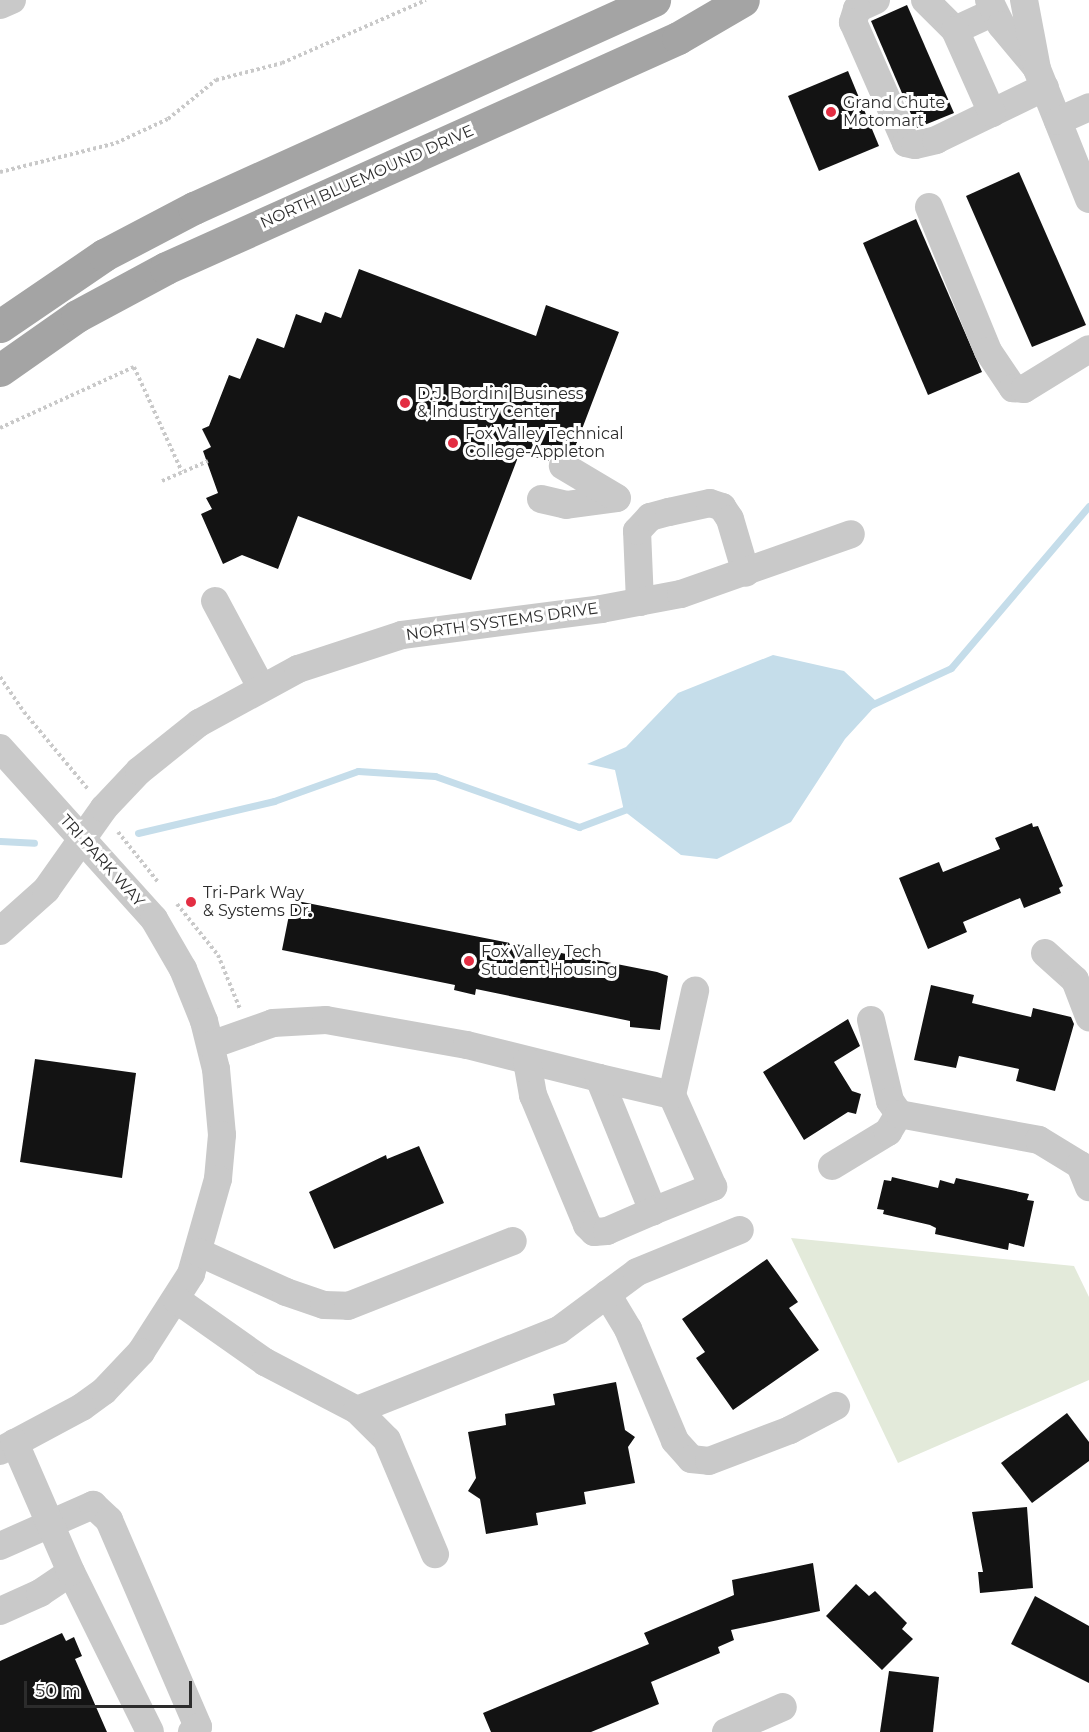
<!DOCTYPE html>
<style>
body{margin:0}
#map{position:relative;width:1089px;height:1732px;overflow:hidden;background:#fff;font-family:Montserrat,sans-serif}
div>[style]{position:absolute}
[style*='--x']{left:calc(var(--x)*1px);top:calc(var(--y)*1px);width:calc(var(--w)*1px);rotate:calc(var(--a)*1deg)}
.green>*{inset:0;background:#e3eada}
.water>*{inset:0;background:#c5ddea}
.stream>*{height:7px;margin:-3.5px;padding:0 3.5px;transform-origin:3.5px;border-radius:3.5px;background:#c5ddea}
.building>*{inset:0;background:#131313}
.path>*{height:4px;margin-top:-2px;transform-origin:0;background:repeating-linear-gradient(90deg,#c9c9c9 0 3px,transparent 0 6px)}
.minor>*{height:28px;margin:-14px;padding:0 14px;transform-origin:14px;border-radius:14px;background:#c9c9c9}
.major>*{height:33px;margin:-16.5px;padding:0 16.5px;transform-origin:16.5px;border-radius:16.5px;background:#a4a4a4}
.dots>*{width:16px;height:16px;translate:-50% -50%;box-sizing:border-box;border:3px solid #fff;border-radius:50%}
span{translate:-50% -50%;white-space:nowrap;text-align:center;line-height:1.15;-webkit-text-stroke:6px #fff;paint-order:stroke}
.poi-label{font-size:16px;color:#2c2c2c}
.left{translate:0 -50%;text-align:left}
.street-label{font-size:16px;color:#2c2c2c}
.scale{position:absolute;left:24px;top:1681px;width:168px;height:27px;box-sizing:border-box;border:3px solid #2c2c2c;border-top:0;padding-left:8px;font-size:18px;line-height:21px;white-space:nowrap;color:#2c2c2c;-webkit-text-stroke:4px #fff;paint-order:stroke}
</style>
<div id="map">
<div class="green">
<div style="clip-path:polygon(791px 1238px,1074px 1266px,1089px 1297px,1089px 1380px,898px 1463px)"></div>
</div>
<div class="water">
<div style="clip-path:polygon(773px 655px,844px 671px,878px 703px,845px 739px,791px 822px,717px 859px,681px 855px,624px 811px,615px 770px,587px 764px,626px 747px,678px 693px)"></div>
</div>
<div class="stream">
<div style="--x:871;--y:705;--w:88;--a:-24.8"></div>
<div style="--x:951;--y:668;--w:213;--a:-49.6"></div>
<div style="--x:138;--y:833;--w:140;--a:-13.2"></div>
<div style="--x:274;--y:801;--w:89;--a:-19.7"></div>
<div style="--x:358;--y:771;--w:77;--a:3.7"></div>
<div style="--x:435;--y:776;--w:153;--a:19.5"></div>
<div style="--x:579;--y:827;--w:57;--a:-20.7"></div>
<div style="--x:0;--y:841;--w:34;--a:3"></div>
</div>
<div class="building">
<div style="clip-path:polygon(907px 5px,954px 113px,917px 128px,871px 21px)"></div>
<div style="clip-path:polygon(848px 71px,879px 146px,819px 171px,788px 96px)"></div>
<div style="clip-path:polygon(1019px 172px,1086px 325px,1032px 347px,966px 196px)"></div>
<div style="clip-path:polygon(916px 219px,982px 372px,928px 395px,863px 243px)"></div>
<div style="clip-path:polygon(359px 269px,536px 336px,546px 305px,619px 332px,574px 450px,561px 445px,548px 461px,520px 452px,471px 580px,298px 516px,278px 569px,242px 555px,223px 564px,201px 514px,212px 509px,206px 498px,218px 493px,203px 451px,211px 447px,202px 429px,209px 426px,229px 375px,240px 379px,257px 338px,284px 348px,296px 314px,321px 323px,325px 312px,341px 318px)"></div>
<div style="clip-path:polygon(1032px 823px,1033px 827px,1038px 826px,1063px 886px,1059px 888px,1061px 893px,1024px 908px,1020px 898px,963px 922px,967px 932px,928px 949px,899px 878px,939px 862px,943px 872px,1000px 849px,995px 838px)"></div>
<div style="clip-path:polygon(292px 900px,657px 972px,668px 976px,660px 1030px,630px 1027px,630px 1021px,476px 989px,475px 995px,454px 990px,455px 985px,282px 950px)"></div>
<div style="clip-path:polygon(931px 985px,974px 995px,972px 1003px,1031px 1017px,1033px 1008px,1071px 1017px,1074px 1024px,1055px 1091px,1016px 1081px,1019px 1069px,959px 1056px,956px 1068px,914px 1060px)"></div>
<div style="clip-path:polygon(848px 1019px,860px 1046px,834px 1062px,852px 1091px,861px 1094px,856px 1114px,848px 1112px,804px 1140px,763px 1072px)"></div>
<div style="clip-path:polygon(35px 1059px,136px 1073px,122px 1178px,20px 1162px)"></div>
<div style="clip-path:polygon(419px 1146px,444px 1203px,334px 1249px,309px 1192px,386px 1155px,387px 1159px)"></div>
<div style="clip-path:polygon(892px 1177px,938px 1188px,940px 1180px,954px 1184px,956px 1178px,1029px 1194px,1027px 1200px,1034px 1201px,1024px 1247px,1009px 1243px,1008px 1250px,935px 1234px,936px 1228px,930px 1225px,883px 1214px,884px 1210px,877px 1209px,884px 1180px,891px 1181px)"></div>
<div style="clip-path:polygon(767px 1259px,798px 1302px,789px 1308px,819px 1350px,733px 1410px,696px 1358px,705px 1352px,682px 1319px)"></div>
<div style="clip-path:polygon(616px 1382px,625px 1430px,635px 1437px,628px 1447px,635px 1483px,584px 1492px,586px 1504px,536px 1513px,538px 1525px,486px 1534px,480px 1499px,468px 1491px,476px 1478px,468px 1432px,506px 1425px,505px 1414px,555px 1405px,553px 1394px)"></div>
<div style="clip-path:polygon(1067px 1413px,1089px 1442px,1089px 1461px,1032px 1503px,1001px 1463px)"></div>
<div style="clip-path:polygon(1027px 1507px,1033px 1588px,980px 1593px,978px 1572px,983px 1572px,972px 1512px)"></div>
<div style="clip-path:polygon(813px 1563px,820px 1611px,731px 1630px,734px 1640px,718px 1647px,720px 1653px,651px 1682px,659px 1704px,591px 1732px,491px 1732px,483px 1713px,649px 1644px,644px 1633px,734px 1595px,732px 1580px)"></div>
<div style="clip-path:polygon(856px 1584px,869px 1596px,875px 1591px,907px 1623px,902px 1629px,913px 1639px,882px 1670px,826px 1616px)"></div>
<div style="clip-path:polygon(1035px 1596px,1089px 1626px,1089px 1683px,1011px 1644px)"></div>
<div style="clip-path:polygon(62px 1633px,66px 1641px,74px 1637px,82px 1656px,75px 1659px,107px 1732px,0 1732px,0 1661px)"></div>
<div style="clip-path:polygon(889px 1671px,939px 1677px,933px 1732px,880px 1732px)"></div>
</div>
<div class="path">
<div style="--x:0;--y:172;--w:120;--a:-14"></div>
<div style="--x:116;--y:143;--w:57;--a:-24.8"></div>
<div style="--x:168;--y:119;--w:62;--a:-39.1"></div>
<div style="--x:216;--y:80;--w:68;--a:-14.4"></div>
<div style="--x:282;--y:63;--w:157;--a:-23.6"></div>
<div style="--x:0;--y:428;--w:147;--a:-24.5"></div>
<div style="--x:134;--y:367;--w:115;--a:65.4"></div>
<div style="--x:162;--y:481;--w:50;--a:-23.5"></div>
<div style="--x:0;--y:677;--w:42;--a:55.6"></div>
<div style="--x:24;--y:712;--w:100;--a:50.3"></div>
<div style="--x:118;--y:832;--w:64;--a:51.3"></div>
<div style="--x:177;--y:904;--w:65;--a:51.2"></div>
<div style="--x:218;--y:955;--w:58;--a:67.8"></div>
</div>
<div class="minor">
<div style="--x:876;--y:0;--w:21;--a:155"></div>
<div style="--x:857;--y:9;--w:14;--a:107"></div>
<div style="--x:853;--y:22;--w:132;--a:66.3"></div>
<div style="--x:906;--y:143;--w:9;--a:13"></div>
<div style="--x:915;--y:145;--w:22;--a:-13"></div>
<div style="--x:936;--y:140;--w:121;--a:-25.9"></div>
<div style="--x:925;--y:0;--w:42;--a:45"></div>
<div style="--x:955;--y:30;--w:43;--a:-24.8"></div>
<div style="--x:989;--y:0;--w:28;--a:64"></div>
<div style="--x:1001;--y:25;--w:55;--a:50.2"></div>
<div style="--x:1024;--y:0;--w:70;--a:79.3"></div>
<div style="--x:1037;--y:69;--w:140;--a:68.2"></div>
<div style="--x:0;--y:5;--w:13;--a:-23"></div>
<div style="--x:955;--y:30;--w:91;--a:66"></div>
<div style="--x:1058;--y:121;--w:34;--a:-24"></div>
<div style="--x:929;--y:207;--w:156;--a:67.7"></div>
<div style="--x:988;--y:351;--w:45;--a:56"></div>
<div style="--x:1013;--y:388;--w:11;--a:5"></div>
<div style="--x:1024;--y:389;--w:76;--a:-31.6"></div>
<div style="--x:541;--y:499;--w:26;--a:13"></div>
<div style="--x:566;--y:505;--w:51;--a:-7.8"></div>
<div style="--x:617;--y:498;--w:63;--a:-149.3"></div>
<div style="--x:215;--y:601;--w:98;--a:61.9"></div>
<div style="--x:640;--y:602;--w:71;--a:-92.4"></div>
<div style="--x:637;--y:531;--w:19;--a:-47"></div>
<div style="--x:650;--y:517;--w:20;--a:-15"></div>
<div style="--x:669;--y:512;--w:42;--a:-12.4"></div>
<div style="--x:710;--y:503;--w:13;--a:18"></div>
<div style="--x:722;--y:507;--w:14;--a:56"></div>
<div style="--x:730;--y:519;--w:56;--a:73.5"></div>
<div style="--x:0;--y:748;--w:230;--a:48"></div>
<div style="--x:154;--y:919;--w:58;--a:59.9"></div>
<div style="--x:183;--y:969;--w:56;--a:68"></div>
<div style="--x:204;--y:1021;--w:49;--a:76"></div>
<div style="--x:216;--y:1069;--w:66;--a:84.8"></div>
<div style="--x:222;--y:1135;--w:44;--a:95.2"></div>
<div style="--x:218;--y:1179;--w:99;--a:105.9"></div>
<div style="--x:191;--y:1274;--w:93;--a:122.7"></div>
<div style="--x:141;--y:1352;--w:54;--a:133.5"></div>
<div style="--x:104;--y:1391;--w:27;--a:144"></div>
<div style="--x:82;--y:1407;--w:93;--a:151.8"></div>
<div style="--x:0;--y:931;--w:62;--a:-41.7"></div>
<div style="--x:46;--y:890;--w:100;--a:-54.7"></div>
<div style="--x:104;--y:808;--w:51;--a:-46.6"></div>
<div style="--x:139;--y:771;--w:77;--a:-38.7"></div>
<div style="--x:199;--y:723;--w:113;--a:-28.6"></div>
<div style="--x:298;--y:669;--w:109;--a:-18.1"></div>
<div style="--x:402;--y:635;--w:201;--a:-7.4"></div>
<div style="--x:601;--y:609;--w:81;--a:-10.6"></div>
<div style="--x:681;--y:594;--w:180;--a:-19.4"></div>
<div style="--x:1045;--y:953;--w:40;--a:42"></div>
<div style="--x:1075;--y:980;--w:40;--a:69"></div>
<div style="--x:871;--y:1020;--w:83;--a:76.8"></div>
<div style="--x:890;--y:1101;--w:16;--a:55"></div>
<div style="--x:211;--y:1045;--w:66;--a:-19.5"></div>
<div style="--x:273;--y:1023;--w:53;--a:-3.2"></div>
<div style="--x:326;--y:1020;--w:143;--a:10.1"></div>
<div style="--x:467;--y:1045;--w:136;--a:14"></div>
<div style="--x:599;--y:1078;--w:144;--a:67.9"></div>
<div style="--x:653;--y:1211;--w:65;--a:-21.8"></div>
<div style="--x:713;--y:1187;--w:101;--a:-114"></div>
<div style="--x:672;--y:1095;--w:75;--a:-166.9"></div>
<div style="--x:527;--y:1061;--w:35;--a:80"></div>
<div style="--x:533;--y:1095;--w:141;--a:67.4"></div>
<div style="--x:587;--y:1225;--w:10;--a:45"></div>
<div style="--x:594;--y:1232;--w:13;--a:-4"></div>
<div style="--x:607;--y:1231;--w:50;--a:-23.5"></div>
<div style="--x:672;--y:1095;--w:107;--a:-77.5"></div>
<div style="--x:832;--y:1166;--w:66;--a:-31.3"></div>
<div style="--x:888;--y:1132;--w:21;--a:-59"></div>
<div style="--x:899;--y:1114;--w:142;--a:10.5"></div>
<div style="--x:1039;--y:1140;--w:48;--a:31.4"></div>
<div style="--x:1080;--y:1165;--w:24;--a:68"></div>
<div style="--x:198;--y:1252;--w:97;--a:24.4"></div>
<div style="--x:286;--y:1292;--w:40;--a:18.9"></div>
<div style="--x:324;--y:1305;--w:24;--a:2"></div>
<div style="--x:348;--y:1306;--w:177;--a:-21.5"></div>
<div style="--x:607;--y:1294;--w:41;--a:59"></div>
<div style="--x:628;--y:1329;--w:121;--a:67.2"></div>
<div style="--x:675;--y:1441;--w:24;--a:48"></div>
<div style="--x:691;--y:1459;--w:18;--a:6"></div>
<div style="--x:709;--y:1461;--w:87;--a:-20.9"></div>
<div style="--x:790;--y:1430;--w:52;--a:-27.6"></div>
<div style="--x:177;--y:1300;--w:108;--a:35.2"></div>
<div style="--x:265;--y:1362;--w:104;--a:27.6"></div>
<div style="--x:357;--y:1410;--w:217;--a:-21.6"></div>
<div style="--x:559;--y:1330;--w:97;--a:-36.6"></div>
<div style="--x:637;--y:1272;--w:111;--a:-22.2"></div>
<div style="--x:357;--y:1410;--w:42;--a:45"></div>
<div style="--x:387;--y:1440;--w:124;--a:67.2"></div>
<div style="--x:0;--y:1546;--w:102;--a:-23.8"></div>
<div style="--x:93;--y:1505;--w:22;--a:43"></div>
<div style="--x:109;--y:1520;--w:225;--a:66.7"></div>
<div style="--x:198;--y:1727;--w:8;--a:140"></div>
<div style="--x:71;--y:1572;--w:178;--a:63.7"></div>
<div style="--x:0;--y:1611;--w:44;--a:-24.2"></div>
<div style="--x:40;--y:1593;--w:37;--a:-34"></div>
<div style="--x:71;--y:1572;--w:141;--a:-113.5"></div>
<div style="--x:726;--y:1732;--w:62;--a:-23.7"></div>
</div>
<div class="major">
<div style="--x:0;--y:326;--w:126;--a:-34.3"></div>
<div style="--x:104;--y:255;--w:102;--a:-27.6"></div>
<div style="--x:194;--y:208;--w:505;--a:-24.33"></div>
<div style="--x:0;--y:370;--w:94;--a:-35"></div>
<div style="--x:77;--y:316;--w:101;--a:-28.3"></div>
<div style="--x:166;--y:268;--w:561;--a:-24.19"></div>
<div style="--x:678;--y:38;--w:75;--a:-30.3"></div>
</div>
<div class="dots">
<div style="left:831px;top:112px;background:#e32e43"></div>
<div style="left:405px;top:403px;background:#e32e43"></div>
<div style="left:453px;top:443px;background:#e32e43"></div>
<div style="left:191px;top:902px;background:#e32e43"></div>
<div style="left:469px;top:961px;background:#e32e43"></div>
</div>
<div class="poi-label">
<span class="left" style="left:843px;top:112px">Grand Chute<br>Motomart</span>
<span class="left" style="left:417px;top:403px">D.J. Bordini Business<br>&amp; Industry Center</span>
<span class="left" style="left:465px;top:443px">Fox Valley Technical<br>College-Appleton</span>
<span class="left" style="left:203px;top:902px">Tri-Park Way<br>&amp; Systems Dr.</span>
<span class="left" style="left:481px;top:961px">Fox Valley Tech<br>Student Housing</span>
</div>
<div class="street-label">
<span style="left:367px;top:177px;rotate:-24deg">NORTH BLUEMOUND DRIVE</span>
<span style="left:502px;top:622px;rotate:-8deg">NORTH SYSTEMS DRIVE</span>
<span style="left:102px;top:861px;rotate:48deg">TRI PARK WAY</span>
</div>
<div class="scale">50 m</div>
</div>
